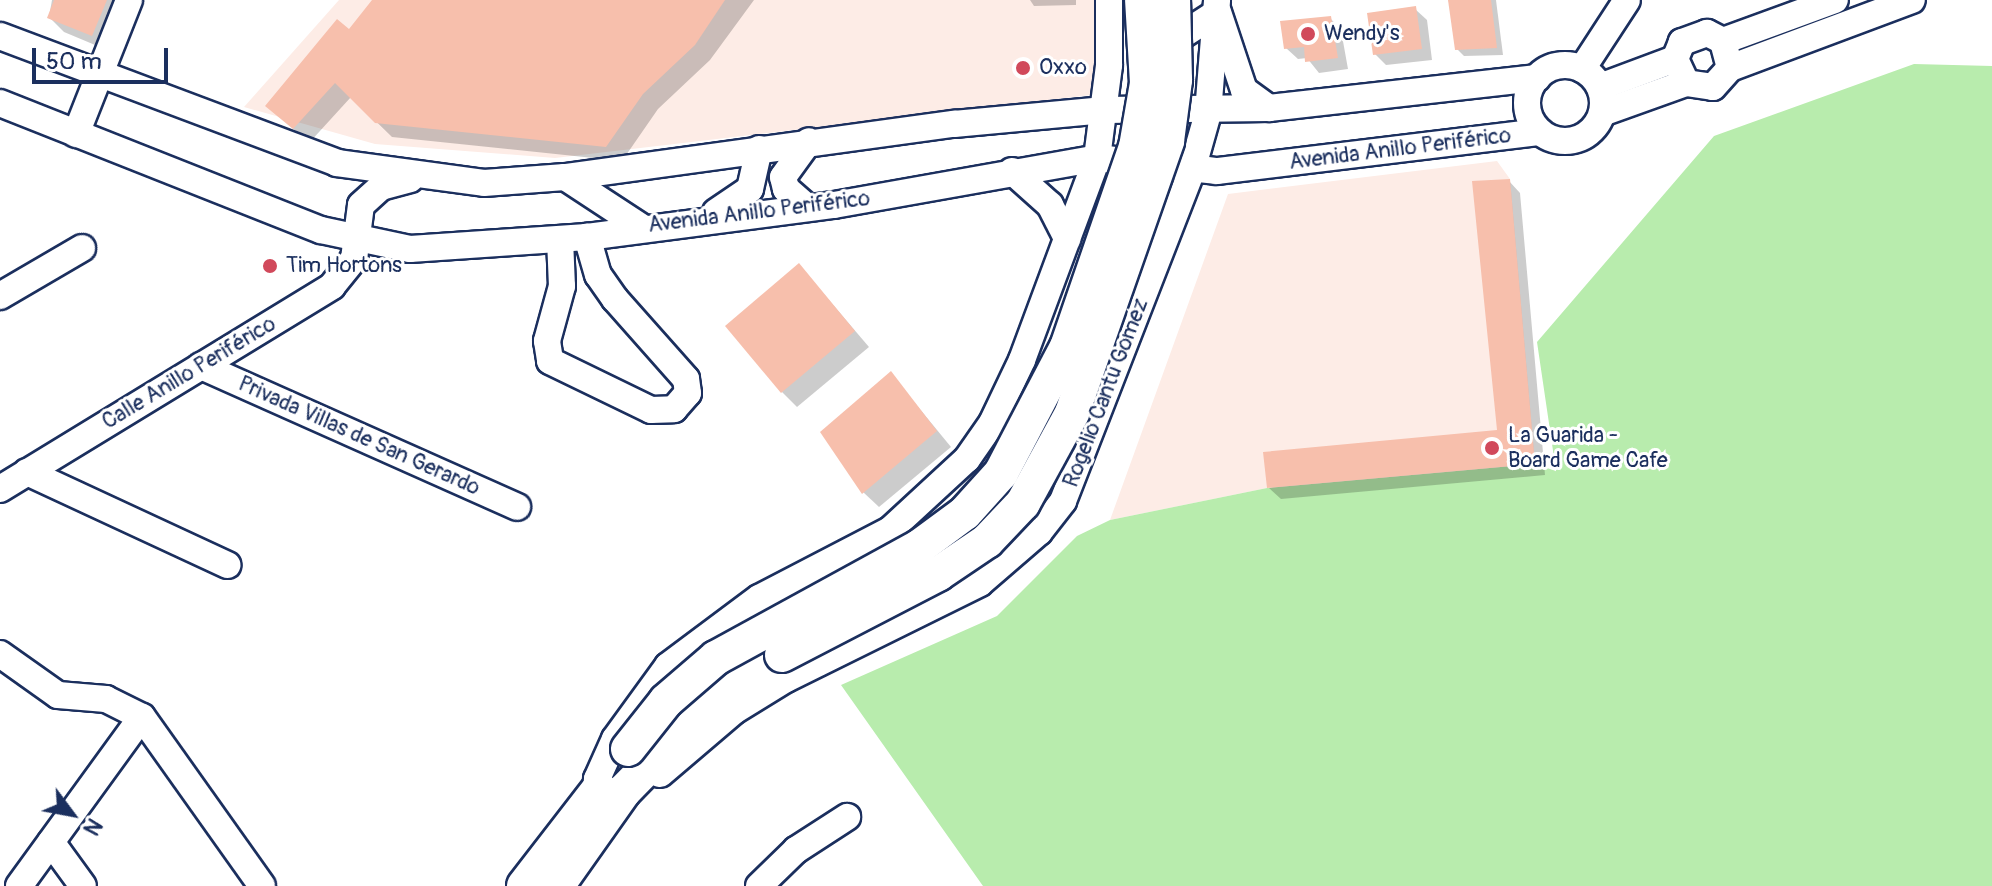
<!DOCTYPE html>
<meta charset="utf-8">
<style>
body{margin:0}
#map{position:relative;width:1992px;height:886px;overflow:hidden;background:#fff;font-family:Pangolin,sans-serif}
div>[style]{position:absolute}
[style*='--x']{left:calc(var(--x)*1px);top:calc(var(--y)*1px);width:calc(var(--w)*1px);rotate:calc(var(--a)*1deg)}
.built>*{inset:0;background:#fdece6}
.green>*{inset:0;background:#b8ecad}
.shadow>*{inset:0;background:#0003}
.building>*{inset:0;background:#f7bfac}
.roads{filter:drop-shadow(2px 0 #1b2f5e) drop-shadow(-2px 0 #1b2f5e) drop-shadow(0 2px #1b2f5e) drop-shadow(0 -2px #1b2f5e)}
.minor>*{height:26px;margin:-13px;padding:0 13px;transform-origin:13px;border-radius:13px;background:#fff}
.minor>.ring{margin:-13px;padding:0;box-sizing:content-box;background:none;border:26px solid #fff;border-radius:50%}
.major>*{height:34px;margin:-17px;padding:0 17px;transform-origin:17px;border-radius:17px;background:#fff}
.bridges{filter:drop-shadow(2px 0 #1b2f5e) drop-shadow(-2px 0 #1b2f5e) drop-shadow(0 2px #1b2f5e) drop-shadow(0 -2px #1b2f5e)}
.major-bridge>*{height:34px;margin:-17px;padding:0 17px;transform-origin:17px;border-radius:17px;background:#fff}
.dots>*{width:22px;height:22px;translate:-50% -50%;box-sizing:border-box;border:4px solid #fff;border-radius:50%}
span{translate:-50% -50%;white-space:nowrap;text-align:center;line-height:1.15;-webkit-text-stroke:6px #fff;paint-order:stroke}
.poi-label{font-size:22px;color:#1b2f5e}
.left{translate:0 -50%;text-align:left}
.street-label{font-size:22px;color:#1b2f5e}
.north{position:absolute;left:32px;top:774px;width:80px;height:80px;-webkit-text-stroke:6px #fff;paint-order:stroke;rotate:122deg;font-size:22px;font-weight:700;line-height:32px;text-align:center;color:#1b2f5e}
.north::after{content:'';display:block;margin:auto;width:28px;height:36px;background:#1b2f5e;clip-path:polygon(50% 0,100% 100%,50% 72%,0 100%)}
.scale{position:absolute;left:32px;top:48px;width:136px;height:36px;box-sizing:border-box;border:4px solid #1b2f5e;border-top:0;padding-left:10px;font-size:24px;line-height:28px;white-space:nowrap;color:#1b2f5e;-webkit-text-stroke:6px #fff;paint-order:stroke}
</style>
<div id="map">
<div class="built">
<div style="clip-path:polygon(339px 0,1095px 0,1097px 42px,1091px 95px,555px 158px,375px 144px,244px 107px)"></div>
<div style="clip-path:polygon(1497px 161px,1510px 179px,1535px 464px,1267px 488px,1110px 520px,1228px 194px)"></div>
</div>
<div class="green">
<div style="clip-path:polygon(1914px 64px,1992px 66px,1992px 886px,983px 886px,841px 685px,997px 616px,1077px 536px,1110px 520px,1267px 488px,1535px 464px,1556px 471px,1537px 342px,1714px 136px)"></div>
</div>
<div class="shadow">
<div style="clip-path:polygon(52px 0,127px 0,107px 50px,64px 32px,49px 17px)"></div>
<div style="clip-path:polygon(375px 0,754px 0,710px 60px,658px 109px,622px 161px,392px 137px,351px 97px,309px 143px,268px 106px,349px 32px)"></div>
<div style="clip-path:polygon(1030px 0,1076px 0,1076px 5px,1034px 6px)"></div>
<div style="clip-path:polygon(1450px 0,1496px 0,1503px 55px,1464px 56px,1457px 49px)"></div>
<div style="clip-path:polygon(1415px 9px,1427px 20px,1432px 60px,1386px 65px,1375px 54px)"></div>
<div style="clip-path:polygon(1330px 18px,1341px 30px,1348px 69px,1319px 73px,1307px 58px,1298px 59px,1286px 48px)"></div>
<div style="clip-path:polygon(1509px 181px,1520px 193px,1545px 475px,1281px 499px,1269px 488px,1499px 431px)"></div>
<div style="clip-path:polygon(799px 265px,869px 347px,797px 407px,782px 392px)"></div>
<div style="clip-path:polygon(891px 374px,951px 447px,879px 507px,863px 492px)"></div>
</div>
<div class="building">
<div style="clip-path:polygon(54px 0,107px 0,92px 36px,47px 18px)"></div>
<div style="clip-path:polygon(372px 0,725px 0,695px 45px,643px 94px,606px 147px,375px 123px,335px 83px,293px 129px,265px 106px,337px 19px,349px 29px)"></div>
<div style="clip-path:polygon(1448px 0,1491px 0,1497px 48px,1455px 50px)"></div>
<div style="clip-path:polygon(1416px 6px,1422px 49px,1373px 55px,1367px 13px)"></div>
<div style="clip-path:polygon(1331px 16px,1338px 58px,1305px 62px,1304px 47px,1284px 49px,1280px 21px)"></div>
<div style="clip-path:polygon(1510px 179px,1535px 464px,1267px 488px,1263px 452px,1497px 430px,1472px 181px)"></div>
<div style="clip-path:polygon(799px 263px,855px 331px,781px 393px,725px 326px)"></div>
<div style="clip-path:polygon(891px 371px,937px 431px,862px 494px,820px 432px)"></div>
</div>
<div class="roads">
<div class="minor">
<div style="--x:0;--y:36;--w:360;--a:20.6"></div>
<div style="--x:337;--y:163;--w:148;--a:7.7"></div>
<div style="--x:484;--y:183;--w:81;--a:-4.2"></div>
<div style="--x:565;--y:177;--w:393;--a:-7.8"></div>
<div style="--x:954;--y:124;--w:151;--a:-5.3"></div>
<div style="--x:1104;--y:110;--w:165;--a:-0.7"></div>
<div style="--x:1269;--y:108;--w:270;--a:-6.4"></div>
<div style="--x:1158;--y:38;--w:26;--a:-9"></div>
<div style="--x:1184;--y:34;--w:40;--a:-32.9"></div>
<div style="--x:1218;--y:12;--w:82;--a:71.6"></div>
<div style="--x:1244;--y:90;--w:31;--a:36"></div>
<div style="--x:1723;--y:41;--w:119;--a:-20.1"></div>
<div class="ring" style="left:1527px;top:65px;width:50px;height:50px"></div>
<div style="--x:1730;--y:68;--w:194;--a:-20.5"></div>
<div style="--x:1582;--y:69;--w:82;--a:-56.9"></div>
<div style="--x:1600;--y:87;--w:80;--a:-20.5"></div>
<div style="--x:0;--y:103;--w:345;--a:21.6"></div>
<div style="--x:321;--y:230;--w:91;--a:12.1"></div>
<div style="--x:410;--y:249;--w:177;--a:-3.9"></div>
<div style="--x:587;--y:237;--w:249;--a:-7.4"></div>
<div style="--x:834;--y:205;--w:267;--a:-10.1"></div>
<div style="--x:1097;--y:158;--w:121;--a:6.2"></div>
<div style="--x:1217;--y:171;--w:325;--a:-6.9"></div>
<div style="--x:1602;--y:113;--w:89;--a:-19.7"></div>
<div style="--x:1686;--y:83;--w:27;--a:8"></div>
<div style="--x:1713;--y:87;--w:25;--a:-48"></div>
<div style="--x:1730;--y:68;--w:28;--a:-105"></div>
<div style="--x:1723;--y:41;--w:18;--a:-153"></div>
<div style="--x:1707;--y:33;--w:27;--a:160"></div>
<div style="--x:1682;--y:42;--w:18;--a:112"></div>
<div style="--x:1675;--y:59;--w:26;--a:65"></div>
<div style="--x:76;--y:134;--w:144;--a:-68.4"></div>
<div style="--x:1012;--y:171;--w:51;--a:41.8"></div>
<div style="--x:1050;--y:205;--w:38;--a:63"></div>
<div style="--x:565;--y:177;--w:91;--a:33.3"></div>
<div style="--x:807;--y:207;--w:28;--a:-139"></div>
<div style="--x:786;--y:189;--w:12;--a:-104"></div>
<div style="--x:783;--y:177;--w:44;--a:-54.2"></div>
<div style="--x:716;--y:212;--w:41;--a:-34.1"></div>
<div style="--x:750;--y:189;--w:41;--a:-77.3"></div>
<div style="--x:560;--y:239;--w:47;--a:87.6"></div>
<div style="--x:562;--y:286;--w:57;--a:105.3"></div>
<div style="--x:547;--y:341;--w:20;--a:81"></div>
<div style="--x:550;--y:361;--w:112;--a:25.9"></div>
<div style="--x:651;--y:410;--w:23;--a:-2"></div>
<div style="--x:674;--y:409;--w:21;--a:-49"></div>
<div style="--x:688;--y:393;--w:14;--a:-98"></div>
<div style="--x:686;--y:379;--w:107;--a:-131.6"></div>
<div style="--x:615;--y:299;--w:29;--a:-125"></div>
<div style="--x:598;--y:275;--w:40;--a:-106"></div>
<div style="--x:0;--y:296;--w:95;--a:-30.3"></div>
<div style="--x:201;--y:366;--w:346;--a:24"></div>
<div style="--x:27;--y:472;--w:221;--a:24.9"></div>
<div style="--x:0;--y:489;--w:389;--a:-31.4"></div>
<div style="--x:332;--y:286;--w:35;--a:-51"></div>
<div style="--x:354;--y:259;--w:54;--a:-82.6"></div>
<div style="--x:361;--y:205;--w:27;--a:-42"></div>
<div style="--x:381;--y:187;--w:30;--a:-15"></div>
<div style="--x:0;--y:654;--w:71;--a:35.3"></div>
<div style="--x:58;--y:695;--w:48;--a:4.8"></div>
<div style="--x:106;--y:699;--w:40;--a:26.6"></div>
<div style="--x:142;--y:717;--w:207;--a:54.6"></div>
<div style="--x:660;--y:774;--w:97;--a:-40.4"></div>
<div style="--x:734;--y:711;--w:61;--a:-31.6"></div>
<div style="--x:786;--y:679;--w:216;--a:-26.3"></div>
<div style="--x:980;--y:583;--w:78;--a:-40.8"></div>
<div style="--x:1039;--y:532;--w:39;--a:-52"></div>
<div style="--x:1063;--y:501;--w:355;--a:-68.7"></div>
<div style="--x:1192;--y:170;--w:59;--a:-74.3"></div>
<div style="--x:1208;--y:113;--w:113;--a:-85.4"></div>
<div style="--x:596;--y:793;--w:14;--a:-86"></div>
<div style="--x:597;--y:779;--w:44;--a:-65.8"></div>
<div style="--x:615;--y:739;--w:90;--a:-54"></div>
<div style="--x:668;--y:666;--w:114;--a:-36.8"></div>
<div style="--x:759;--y:598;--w:148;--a:-27.4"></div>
<div style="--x:890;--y:530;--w:105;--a:-42.7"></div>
<div style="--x:967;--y:459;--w:44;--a:-55.2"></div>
<div style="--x:992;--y:423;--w:70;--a:-64.5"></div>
<div style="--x:1022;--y:360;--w:215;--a:-69.6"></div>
<div style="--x:1097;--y:158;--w:94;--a:-82.6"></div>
<div style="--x:1109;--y:65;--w:65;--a:-90"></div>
<div style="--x:51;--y:842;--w:54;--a:54"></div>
<div style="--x:19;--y:886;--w:209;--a:-54"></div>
<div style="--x:759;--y:886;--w:52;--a:-44.2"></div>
<div style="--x:796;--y:850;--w:61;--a:-32.9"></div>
</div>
<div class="major">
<div style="--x:524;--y:886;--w:123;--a:-52.3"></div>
<div style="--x:557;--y:886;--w:116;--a:-54.8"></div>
<div style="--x:624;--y:791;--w:71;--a:-45.6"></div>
<div style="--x:674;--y:740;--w:70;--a:-42.1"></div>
<div style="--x:726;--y:693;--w:68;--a:-34.2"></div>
</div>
</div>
<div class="bridges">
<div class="major-bridge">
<div style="--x:782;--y:655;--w:176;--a:-27.4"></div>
<div style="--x:938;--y:574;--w:59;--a:-34"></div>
<div style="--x:987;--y:541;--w:52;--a:-46.5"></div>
<div style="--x:1023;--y:503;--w:102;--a:-61.4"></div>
<div style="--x:1072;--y:413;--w:288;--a:-70.7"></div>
<div style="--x:1167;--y:141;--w:62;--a:-82.5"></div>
<div style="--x:1175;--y:80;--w:80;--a:-91.4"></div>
<div style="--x:628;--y:749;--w:61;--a:-51.6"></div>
<div style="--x:666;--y:701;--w:66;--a:-40.7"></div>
<div style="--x:716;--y:658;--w:231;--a:-28.7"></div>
<div style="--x:919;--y:547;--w:57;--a:-36.5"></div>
<div style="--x:965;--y:513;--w:54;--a:-48"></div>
<div style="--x:1001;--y:473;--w:142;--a:-62.4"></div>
<div style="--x:1067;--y:347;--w:212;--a:-71"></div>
<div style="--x:1136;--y:147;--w:65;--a:-80.2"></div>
<div style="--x:1147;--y:83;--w:83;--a:-93.4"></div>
</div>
</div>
<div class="dots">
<div style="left:1308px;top:34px;background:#d1495b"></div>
<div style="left:1023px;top:68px;background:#d1495b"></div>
<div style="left:270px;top:266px;background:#d1495b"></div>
<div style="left:1492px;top:448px;background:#d1495b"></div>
</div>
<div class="poi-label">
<span class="left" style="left:1324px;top:34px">Wendy's</span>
<span class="left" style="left:1039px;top:68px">Oxxo</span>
<span class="left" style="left:286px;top:266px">Tim Hortons</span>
<span class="left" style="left:1508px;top:448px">La Guarida -<br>Board Game Cafe</span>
</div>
<div class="street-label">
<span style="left:1400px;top:149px;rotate:-7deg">Avenida Anillo Periférico</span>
<span style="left:759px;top:212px;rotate:-7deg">Avenida Anillo Periférico</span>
<span style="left:189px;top:373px;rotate:-31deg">Calle Anillo Periférico</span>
<span style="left:1106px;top:393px;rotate:-69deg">Rogelio Cantu Gomez</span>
<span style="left:359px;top:436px;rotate:24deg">Privada Villas de San Gerardo</span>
</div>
<div class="north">N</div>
<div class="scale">50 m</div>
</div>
